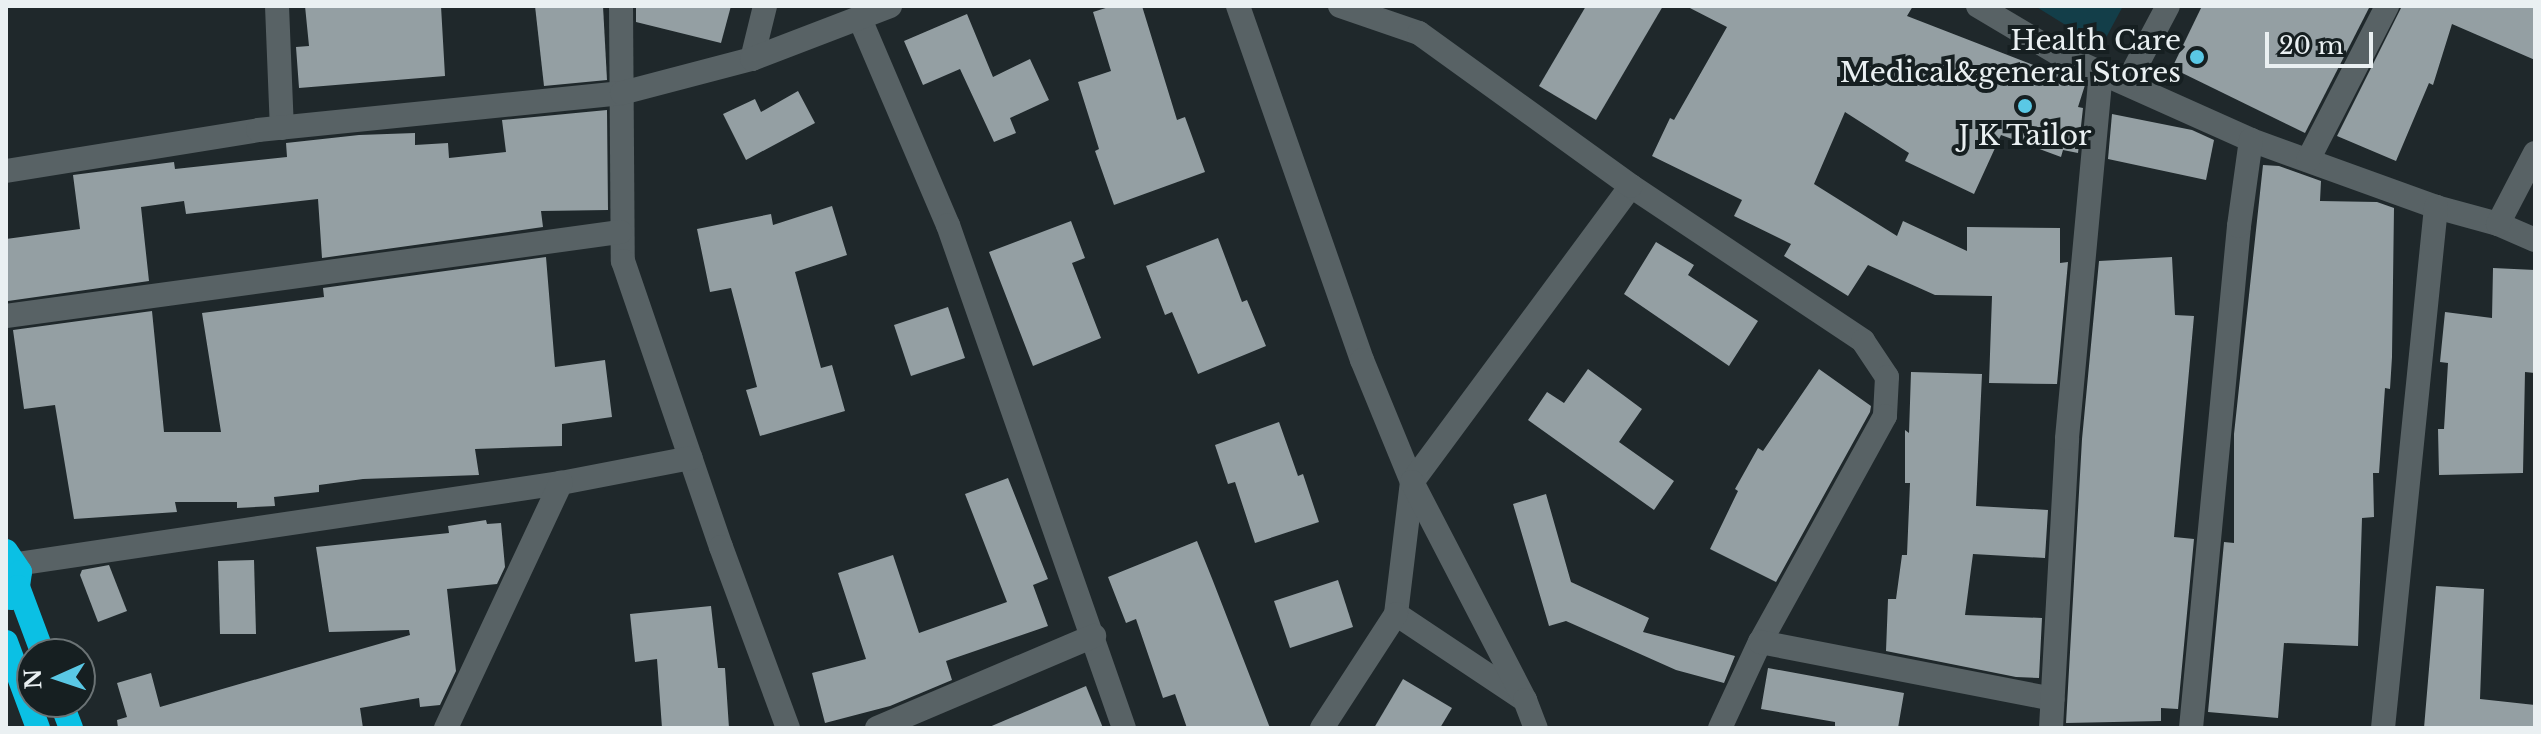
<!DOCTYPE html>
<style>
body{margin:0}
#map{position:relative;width:2541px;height:734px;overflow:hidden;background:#1f282b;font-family:"Libre Baskerville",serif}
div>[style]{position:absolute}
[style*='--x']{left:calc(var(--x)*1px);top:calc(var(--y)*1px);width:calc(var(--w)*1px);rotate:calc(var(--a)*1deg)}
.green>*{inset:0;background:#133e49}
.building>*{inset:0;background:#949fa3}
.minor>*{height:24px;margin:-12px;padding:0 12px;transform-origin:12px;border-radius:12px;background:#586265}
.highway>*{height:24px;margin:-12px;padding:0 12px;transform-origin:12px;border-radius:12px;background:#0bc0e4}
.dots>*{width:22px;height:22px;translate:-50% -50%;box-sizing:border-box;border:4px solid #161f21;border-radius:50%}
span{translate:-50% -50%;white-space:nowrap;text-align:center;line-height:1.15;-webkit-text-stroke:8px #161f21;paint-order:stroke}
.poi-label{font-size:28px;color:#eaf0f2}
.right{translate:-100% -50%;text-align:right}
.frame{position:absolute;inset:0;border:8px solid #eaf0f2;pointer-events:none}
.north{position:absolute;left:16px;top:638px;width:80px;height:80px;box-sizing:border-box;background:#161f21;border:2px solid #6b7375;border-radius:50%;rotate:267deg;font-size:22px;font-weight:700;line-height:32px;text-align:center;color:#eaf0f2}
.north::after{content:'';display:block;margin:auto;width:28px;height:36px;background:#5ac8e5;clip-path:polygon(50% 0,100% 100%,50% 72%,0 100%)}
.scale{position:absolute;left:2265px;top:32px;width:108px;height:36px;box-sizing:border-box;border:4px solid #eaf0f2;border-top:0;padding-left:10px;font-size:24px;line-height:28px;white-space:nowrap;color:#eaf0f2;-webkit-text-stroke:6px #161f21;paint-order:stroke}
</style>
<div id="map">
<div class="green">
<div style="clip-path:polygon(2035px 6px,2123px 6px,2101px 47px)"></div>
</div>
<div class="building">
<div style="clip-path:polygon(305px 6px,441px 6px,445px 76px,299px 88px,296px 47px,309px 46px)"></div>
<div style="clip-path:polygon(535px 6px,603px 6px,607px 80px,544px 86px)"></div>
<div style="clip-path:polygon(636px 6px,731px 6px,721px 43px,636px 22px)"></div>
<div style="clip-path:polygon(1112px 6px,1142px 6px,1177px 120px,1185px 117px,1205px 172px,1114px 205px,1095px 151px,1099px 149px,1078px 82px,1111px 71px,1093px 12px)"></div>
<div style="clip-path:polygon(1586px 6px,1663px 6px,1596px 120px,1539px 86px)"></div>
<div style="clip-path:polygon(1686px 6px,1913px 6px,1907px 16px,2085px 85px,2078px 107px,2083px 108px,2078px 153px,2063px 150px,2061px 157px,2001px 135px,1974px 194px,1905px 161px,1909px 153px,1845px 112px,1814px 184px,1897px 236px,1903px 221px,1967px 251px,1967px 227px,2060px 228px,2060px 263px,2068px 262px,2057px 384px,1989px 383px,1992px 296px,1935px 295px,1868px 265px,1848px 296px,1784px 256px,1791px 244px,1734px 216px,1742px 200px,1652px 156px,1670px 118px,1674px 120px,1727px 27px)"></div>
<div style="clip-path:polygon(2202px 6px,2370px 6px,2305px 133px,2172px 68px)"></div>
<div style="clip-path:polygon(2402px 6px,2535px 6px,2535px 60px,2452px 24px,2433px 85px,2429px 83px,2396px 161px,2337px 136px)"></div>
<div style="clip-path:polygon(967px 14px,993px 77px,1030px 59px,1049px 100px,1010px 118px,1016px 133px,994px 142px,960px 69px,923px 85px,904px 41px)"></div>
<div style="clip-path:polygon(798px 91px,815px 123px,746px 160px,723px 114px,755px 99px,761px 112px)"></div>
<div style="clip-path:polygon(607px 110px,608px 210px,541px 211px,543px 227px,322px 258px,318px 199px,186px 214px,184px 201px,141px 207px,149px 281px,8px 301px,6px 239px,80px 229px,73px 175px,174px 162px,175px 169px,287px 157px,286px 143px,359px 135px,415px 133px,415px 145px,448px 143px,449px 158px,506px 152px,502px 120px)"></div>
<div style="clip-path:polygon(2112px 114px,2192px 130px,2214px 140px,2206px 180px,2108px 159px)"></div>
<div style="clip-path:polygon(2263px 165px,2279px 166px,2321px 181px,2320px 201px,2377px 202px,2394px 208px,2392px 357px,2390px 389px,2385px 388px,2379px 473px,2373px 473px,2374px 517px,2362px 518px,2358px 646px,2284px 643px,2278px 718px,2208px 712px,2224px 542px,2234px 543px,2234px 434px)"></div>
<div style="clip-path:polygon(832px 206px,847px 255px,795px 272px,821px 368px,832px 365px,845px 411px,760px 436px,746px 390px,757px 387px,731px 288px,710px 292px,697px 229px,771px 214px,773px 225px)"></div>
<div style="clip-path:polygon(1071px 221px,1085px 258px,1072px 263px,1101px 338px,1033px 366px,989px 252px)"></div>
<div style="clip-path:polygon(1218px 238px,1242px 302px,1247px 300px,1266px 346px,1198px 374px,1172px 312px,1165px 315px,1146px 266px)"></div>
<div style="clip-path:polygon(1656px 242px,1694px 265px,1688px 275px,1758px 321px,1729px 366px,1624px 294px)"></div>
<div style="clip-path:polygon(546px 257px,555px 367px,605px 360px,612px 417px,562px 424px,562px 446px,475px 449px,479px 475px,363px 479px,319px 485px,319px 492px,274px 497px,275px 506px,237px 508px,237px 502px,175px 502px,177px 512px,74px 519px,55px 405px,24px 409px,13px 330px,152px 311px,164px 432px,221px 432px,202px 313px,324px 297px,323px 288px)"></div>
<div style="clip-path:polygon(2172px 257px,2175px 315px,2194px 316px,2174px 537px,2194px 539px,2178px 709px,2161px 708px,2161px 721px,2066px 723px,2082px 439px,2099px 261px)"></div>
<div style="clip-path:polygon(2493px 268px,2535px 270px,2535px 373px,2525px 372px,2523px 473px,2439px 475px,2438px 429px,2444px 429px,2448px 363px,2440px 362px,2445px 312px,2492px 318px)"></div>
<div style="clip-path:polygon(948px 307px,965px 358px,911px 376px,894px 325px)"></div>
<div style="clip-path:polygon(1588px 369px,1642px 409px,1619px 442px,1674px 481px,1654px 510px,1528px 420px,1547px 392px,1564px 403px)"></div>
<div style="clip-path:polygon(1819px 369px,1871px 406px,1870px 412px,1776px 582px,1710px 549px,1738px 491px,1735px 489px,1758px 448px,1763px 451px)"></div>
<div style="clip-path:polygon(1911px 372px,1982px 374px,1976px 506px,2048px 510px,2045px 558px,1973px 554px,1965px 615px,2042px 618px,2039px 678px,2016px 677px,1886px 651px,1888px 599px,1896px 599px,1902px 555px,1907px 555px,1910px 483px,1905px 483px,1905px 430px,1909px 433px)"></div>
<div style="clip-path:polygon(1279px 422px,1298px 476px,1303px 474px,1319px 522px,1255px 543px,1235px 482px,1228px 484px,1215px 445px)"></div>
<div style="clip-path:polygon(1008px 478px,1048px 579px,1033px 585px,1048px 626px,946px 661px,952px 680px,890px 706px,825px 723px,812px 673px,866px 659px,838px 573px,893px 555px,919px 633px,1007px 602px,965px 494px)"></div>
<div style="clip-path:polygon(1546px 494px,1571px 582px,1649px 618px,1643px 632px,1735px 656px,1724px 683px,1676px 670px,1566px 621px,1549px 626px,1513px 504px)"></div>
<div style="clip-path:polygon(486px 520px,487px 524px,501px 523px,505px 567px,497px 584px,447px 589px,456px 671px,440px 705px,420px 707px,419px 698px,360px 708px,363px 728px,118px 728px,117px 720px,127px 717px,117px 683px,151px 673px,160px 707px,410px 635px,409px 630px,329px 632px,316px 547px,449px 533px,448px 526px)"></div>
<div style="clip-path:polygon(1197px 541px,1213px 581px,1270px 728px,1187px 728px,1175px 694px,1163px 698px,1136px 619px,1126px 623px,1108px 577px)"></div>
<div style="clip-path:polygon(254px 560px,256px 634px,220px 634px,218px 561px)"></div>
<div style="clip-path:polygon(109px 565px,127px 611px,98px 622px,80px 575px,82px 570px)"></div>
<div style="clip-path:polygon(1338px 580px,1353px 627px,1290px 648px,1274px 601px)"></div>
<div style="clip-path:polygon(2436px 586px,2484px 589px,2480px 699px,2535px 705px,2535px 728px,2424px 728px)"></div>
<div style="clip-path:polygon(711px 606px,718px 668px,725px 668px,729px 728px,662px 728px,657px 659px,635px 662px,630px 614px)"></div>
<div style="clip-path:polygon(1768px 668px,1904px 693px,1898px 728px,1835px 728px,1835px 722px,1761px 709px)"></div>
<div style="clip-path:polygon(1403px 679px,1452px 708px,1440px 728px,1374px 728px)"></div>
<div style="clip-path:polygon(1086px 686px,1103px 728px,987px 728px)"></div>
</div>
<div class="minor">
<div style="--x:277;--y:6;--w:122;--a:87.7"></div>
<div style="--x:621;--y:6;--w:255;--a:89.6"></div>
<div style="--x:623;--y:261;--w:302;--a:71.1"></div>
<div style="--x:721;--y:547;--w:193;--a:69.7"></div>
<div style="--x:1238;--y:6;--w:375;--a:70.7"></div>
<div style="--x:1362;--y:360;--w:132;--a:67.7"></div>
<div style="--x:1412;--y:482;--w:368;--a:-53.5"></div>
<div style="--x:1631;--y:186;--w:279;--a:33.7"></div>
<div style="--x:1863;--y:341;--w:43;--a:56.3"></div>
<div style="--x:1887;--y:377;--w:39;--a:93"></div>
<div style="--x:1885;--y:416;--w:258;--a:118.9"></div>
<div style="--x:1340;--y:6;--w:83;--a:18.9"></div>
<div style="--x:1419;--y:33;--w:261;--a:35.8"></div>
<div style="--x:1978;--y:6;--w:94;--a:30.7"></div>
<div style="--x:2059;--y:54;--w:210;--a:24.1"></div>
<div style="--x:2251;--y:140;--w:197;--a:19.9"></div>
<div style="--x:2436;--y:207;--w:64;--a:15.3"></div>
<div style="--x:2498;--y:224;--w:40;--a:23.4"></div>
<div style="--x:860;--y:19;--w:224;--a:66.9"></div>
<div style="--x:948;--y:225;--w:533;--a:70.72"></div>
<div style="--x:752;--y:59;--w:55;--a:-76.2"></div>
<div style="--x:2127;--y:83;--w:87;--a:-62"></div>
<div style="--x:2308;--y:160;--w:173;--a:-62.8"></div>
<div style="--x:6;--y:171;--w:255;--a:-9.2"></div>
<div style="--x:258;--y:130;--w:366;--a:-5.8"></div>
<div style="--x:622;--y:93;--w:134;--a:-14.7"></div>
<div style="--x:752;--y:59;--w:148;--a:-21"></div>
<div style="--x:2498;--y:224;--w:80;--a:-62.5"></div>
<div style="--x:6;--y:316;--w:620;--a:-7.79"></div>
<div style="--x:17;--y:564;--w:550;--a:-8.47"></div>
<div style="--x:561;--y:483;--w:132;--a:-10.9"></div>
<div style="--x:1525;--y:700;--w:155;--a:-146.3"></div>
<div style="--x:1396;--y:614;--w:133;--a:-83.1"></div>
<div style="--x:1412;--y:482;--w:246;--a:62.6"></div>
<div style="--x:1525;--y:700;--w:30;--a:69"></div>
<div style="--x:446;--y:728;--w:271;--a:-64.9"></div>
<div style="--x:877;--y:728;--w:236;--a:-23"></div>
<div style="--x:1322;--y:728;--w:136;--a:-57"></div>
<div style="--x:1720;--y:728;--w:95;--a:-65.1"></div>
<div style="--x:1760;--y:642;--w:298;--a:11"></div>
<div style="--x:2051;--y:728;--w:290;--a:-86.8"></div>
<div style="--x:2067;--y:438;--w:367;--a:-84.7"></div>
<div style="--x:2191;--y:728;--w:504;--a:-84.54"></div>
<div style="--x:2239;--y:226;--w:87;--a:-82.1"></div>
<div style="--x:2383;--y:728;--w:524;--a:-84.19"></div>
</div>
<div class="highway">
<div style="--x:6;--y:551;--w:25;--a:56"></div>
<div style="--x:20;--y:572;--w:15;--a:98"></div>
<div style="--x:18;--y:587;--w:13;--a:122"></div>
<div style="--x:18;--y:587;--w:72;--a:69.5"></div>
<div style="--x:6;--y:642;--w:92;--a:69.6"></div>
<div style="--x:61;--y:702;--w:28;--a:69"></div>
</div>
<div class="dots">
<div style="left:2197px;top:57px;background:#5ac8e5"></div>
<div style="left:2025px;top:106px;background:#5ac8e5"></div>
</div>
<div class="poi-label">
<span class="right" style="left:2181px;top:57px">Health Care<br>Medical&amp;general Stores</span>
<span style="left:2025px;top:136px">J K Tailor</span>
</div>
<div class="frame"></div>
<div class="north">N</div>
<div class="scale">20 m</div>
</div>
